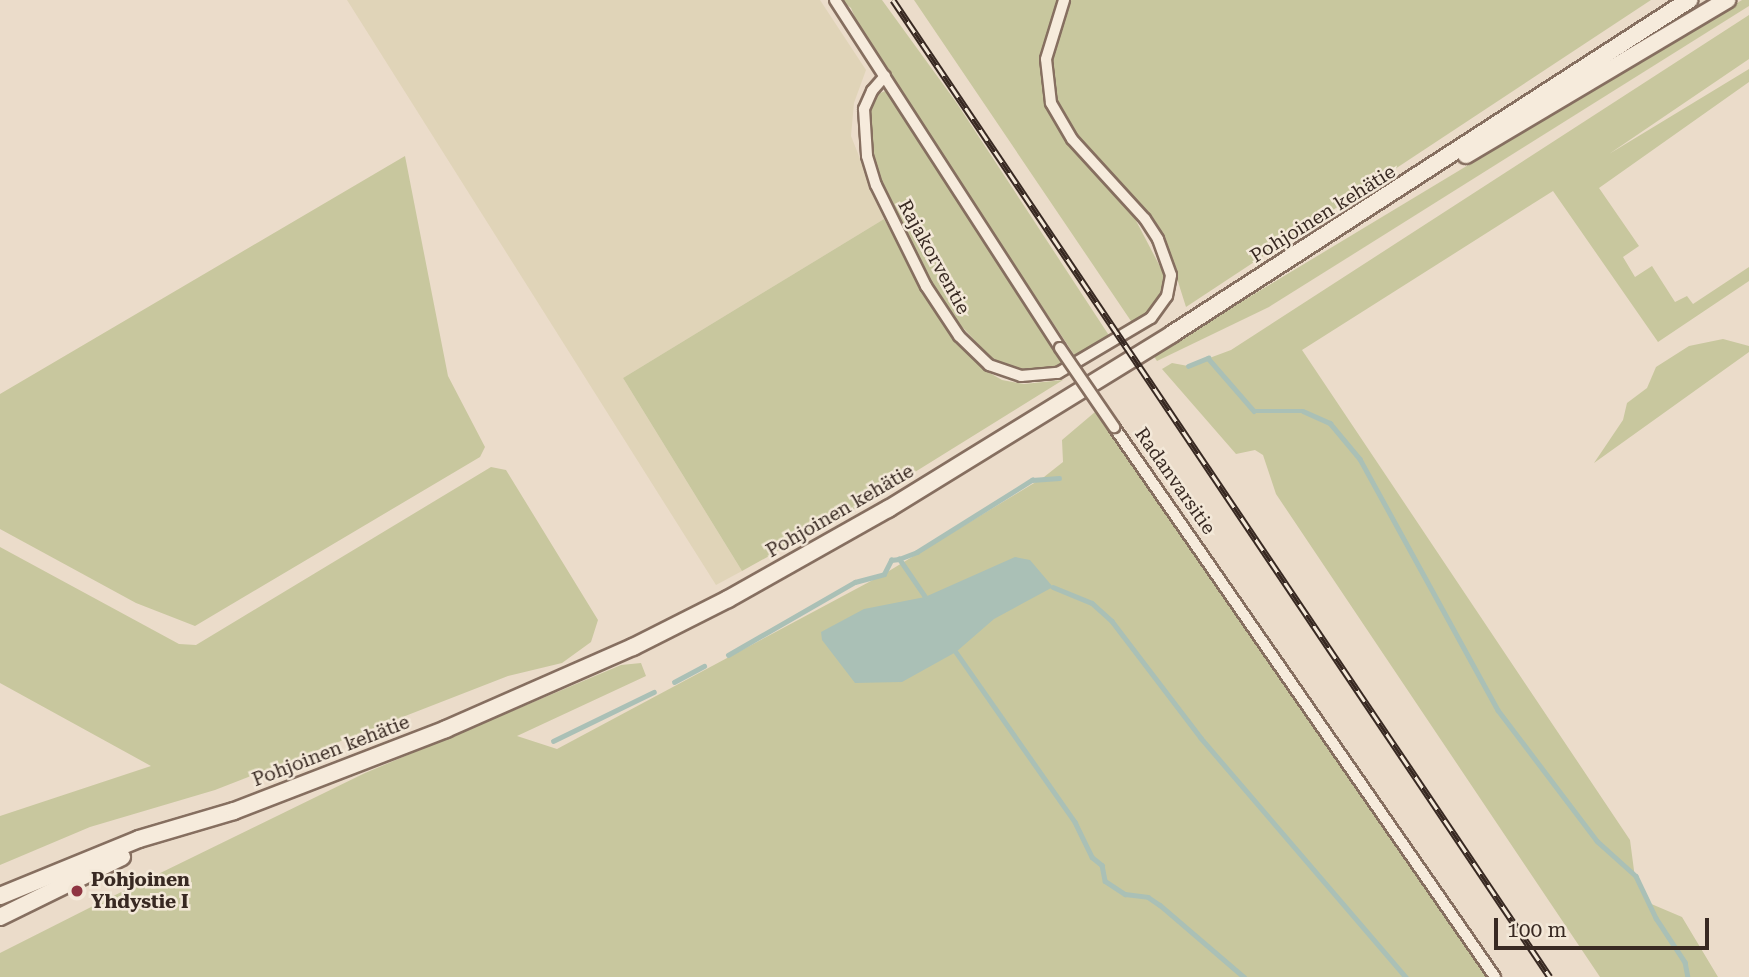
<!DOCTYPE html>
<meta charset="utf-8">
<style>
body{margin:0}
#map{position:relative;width:1749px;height:977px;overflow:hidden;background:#ebdcca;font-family:"Roboto Serif",serif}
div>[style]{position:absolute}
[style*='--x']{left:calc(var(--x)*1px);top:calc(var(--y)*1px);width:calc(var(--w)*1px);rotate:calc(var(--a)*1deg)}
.farmland>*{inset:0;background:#e0d4b8}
.green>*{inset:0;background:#c8c79e}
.water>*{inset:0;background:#aac0b6}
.stream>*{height:4.5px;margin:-2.25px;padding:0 2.25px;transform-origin:2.25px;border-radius:2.25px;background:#aac0b6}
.roads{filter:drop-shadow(2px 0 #866f60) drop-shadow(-2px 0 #866f60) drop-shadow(0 2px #866f60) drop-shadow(0 -2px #866f60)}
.street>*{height:10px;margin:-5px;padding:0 5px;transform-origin:5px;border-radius:5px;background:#f6ebdc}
.secondary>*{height:16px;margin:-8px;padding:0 8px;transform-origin:8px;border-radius:8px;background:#f6ebdc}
.rail>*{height:7px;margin-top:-3.5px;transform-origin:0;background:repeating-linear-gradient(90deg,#f3e8d8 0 13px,#382922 0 26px);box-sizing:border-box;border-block:2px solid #382922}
.bridges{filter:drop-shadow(2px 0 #866f60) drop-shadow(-2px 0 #866f60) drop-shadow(0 2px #866f60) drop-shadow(0 -2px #866f60)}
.street-bridge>*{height:10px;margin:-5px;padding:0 5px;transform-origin:5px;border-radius:5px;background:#f6ebdc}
.dots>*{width:19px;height:19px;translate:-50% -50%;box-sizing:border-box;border:4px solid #f3e8d8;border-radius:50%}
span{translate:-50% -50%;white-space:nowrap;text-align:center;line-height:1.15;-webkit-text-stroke:5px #f3e8d8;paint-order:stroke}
.street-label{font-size:19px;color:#382922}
.poi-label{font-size:19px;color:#382922;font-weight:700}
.left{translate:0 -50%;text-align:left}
.scale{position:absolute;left:1494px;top:918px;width:215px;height:32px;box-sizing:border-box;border:4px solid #382922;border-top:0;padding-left:9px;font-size:21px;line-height:24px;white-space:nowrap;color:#382922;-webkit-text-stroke:5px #f3e8d8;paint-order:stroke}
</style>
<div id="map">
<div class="farmland">
<div style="clip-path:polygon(347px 0,820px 0,866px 70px,854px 103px,851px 136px,884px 219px,623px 378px,742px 571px,716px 585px)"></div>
</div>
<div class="green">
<div style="clip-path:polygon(841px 0,882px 0,956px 102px,1112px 340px,1077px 359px,863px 37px,851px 8px)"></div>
<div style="clip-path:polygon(914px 0,1061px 0,1042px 58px,1046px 103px,1067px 140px,1132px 213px,1165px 276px,1156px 306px,1133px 324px)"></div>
<div style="clip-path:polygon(1069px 0,1651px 0,1186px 307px,1168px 250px,1149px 217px,1073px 133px,1054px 101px,1050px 62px)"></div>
<div style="clip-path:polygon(1742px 0,1749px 0,1749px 6px,1269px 307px,1157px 361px,1153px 355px)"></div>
<div style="clip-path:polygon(1749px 15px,1749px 59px,1609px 154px,1749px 69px,1749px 82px,1599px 188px,1639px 246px,1623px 257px,1635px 277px,1652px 266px,1675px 302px,1687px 296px,1693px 304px,1749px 267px,1749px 281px,1658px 342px,1553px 191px,1302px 350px,1630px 840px,1635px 878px,1649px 903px,1682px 917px,1718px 977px,1600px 977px,1276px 494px,1263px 455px,1255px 450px,1236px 454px,1162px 369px,1172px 363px,1188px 366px,1231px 350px)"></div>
<div style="clip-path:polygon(885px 91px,892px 92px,993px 248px,1064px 367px,1017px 372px,998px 365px,947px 311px,880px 185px,867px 139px,870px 105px,874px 96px)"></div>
<div style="clip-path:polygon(405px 156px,448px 376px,485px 447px,480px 457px,195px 626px,136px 603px,0 529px,0 394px)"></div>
<div style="clip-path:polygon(884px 219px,941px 321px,983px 369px,1002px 380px,1024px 384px,1063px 380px,865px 503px,742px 571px,623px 378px)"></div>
<div style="clip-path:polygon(1723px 339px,1749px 346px,1749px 352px,1594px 463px,1623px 420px,1627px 403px,1647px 388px,1656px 367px,1689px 346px)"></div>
<div style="clip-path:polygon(1095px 412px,1108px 431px,1112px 429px,1278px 677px,1488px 977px,0 977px,0 953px,103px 901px,365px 773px,621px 665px,641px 663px,646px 676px,517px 736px,557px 749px,884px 574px,1044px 477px,1063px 462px,1062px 440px)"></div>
<div style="clip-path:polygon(491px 467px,506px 470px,598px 620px,591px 642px,562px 663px,508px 676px,215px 790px,90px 827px,0 865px,0 816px,151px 766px,0 683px,0 547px,179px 644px,196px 645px)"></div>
</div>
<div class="water">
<div style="clip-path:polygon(1015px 557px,1030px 560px,1053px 587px,994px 619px,956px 652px,902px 682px,855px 683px,822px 640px,821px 632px,864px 609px,925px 597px)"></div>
</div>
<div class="stream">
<div style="--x:1188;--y:366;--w:22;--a:-22"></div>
<div style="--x:1208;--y:358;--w:70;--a:49"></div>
<div style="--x:1254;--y:411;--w:49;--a:0"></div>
<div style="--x:1303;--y:411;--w:30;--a:24"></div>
<div style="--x:1330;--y:423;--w:47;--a:50.2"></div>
<div style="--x:1360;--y:459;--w:286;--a:61.2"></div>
<div style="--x:1498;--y:710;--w:164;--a:52.9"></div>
<div style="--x:1597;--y:841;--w:52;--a:41.9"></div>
<div style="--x:1636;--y:876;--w:47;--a:64.5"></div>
<div style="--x:1656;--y:918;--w:53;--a:56.6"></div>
<div style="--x:1685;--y:962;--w:15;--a:79"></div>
<div style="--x:1053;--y:587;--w:42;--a:22.3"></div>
<div style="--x:1092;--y:603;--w:27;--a:42"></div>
<div style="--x:1112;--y:621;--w:147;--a:52.7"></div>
<div style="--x:1201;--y:738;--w:315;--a:49.4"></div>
<div style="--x:925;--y:597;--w:46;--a:-124.4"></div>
<div style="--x:899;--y:559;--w:19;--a:-21"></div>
<div style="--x:917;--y:552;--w:136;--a:-32.1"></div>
<div style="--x:1032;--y:480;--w:27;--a:-4"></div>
<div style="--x:956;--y:652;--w:208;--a:55"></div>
<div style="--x:1075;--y:822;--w:39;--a:64"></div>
<div style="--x:1092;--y:857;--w:13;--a:39"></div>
<div style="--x:1102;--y:865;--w:16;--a:79"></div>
<div style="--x:1105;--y:881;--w:24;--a:33"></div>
<div style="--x:1125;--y:894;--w:23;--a:7"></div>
<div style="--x:1148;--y:897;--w:14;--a:34"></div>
<div style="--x:1160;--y:905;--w:111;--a:40.6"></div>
<div style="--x:728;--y:655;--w:146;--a:-29.9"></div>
<div style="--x:855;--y:582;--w:30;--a:-15"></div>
<div style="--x:884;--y:574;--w:16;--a:-63"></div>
<div style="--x:891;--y:560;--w:8;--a:-7"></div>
<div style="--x:674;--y:682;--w:34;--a:-28"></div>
<div style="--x:553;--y:741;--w:112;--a:-25.9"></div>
</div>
<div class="roads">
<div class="street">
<div style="--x:835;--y:0;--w:414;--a:57.1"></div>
<div style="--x:885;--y:76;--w:20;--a:131"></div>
<div style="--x:872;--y:91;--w:20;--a:114"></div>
<div style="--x:864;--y:109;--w:47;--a:86.3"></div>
<div style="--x:867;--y:156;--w:30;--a:73"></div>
<div style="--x:876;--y:185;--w:113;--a:63.7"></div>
<div style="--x:926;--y:286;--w:60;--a:56.6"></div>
<div style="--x:959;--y:336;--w:42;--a:44"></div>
<div style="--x:989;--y:365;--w:34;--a:19"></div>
<div style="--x:1021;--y:376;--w:37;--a:-5"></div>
<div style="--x:1058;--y:373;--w:108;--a:-30.6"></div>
<div style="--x:1151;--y:318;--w:27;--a:-54"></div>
<div style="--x:1167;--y:296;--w:21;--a:-79"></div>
<div style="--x:1171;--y:275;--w:38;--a:-110"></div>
<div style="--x:1158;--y:239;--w:24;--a:-123"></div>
<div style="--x:1145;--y:219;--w:108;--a:-132.4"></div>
<div style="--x:1072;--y:139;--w:42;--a:-120.3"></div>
<div style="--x:1051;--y:103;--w:44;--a:-96.5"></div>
<div style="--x:1046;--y:59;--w:62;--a:-73"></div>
<div style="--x:1114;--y:427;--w:669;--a:55.29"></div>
</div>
<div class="secondary">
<div style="--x:1466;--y:155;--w:304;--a:-30.7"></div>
<div style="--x:0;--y:896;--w:150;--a:-22.3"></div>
<div style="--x:139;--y:839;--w:99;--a:-16.4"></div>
<div style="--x:234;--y:811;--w:227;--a:-21.1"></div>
<div style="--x:446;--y:729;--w:204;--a:-23.7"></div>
<div style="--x:633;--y:647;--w:106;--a:-26.8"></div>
<div style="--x:728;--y:599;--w:184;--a:-29.4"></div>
<div style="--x:888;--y:509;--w:334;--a:-31.6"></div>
<div style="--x:1172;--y:334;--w:616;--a:-32.86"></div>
<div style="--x:0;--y:917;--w:136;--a:-26.2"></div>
</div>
</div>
<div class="rail">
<div style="--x:893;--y:0;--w:1177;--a:56.08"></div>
</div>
<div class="bridges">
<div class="street-bridge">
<div style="--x:1060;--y:348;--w:96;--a:55.6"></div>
</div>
</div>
<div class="dots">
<div style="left:77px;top:891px;background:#8f3542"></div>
</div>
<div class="street-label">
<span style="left:1323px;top:214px;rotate:-32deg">Pohjoinen kehätie</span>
<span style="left:934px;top:257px;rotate:61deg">Rajakorventie</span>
<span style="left:1175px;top:481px;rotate:55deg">Radanvarsitie</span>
<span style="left:840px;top:511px;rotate:-30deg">Pohjoinen kehätie</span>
<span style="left:331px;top:751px;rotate:-21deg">Pohjoinen kehätie</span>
</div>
<div class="poi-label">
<span class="left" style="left:91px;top:891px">Pohjoinen<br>Yhdystie I</span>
</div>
<div class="scale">100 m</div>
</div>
